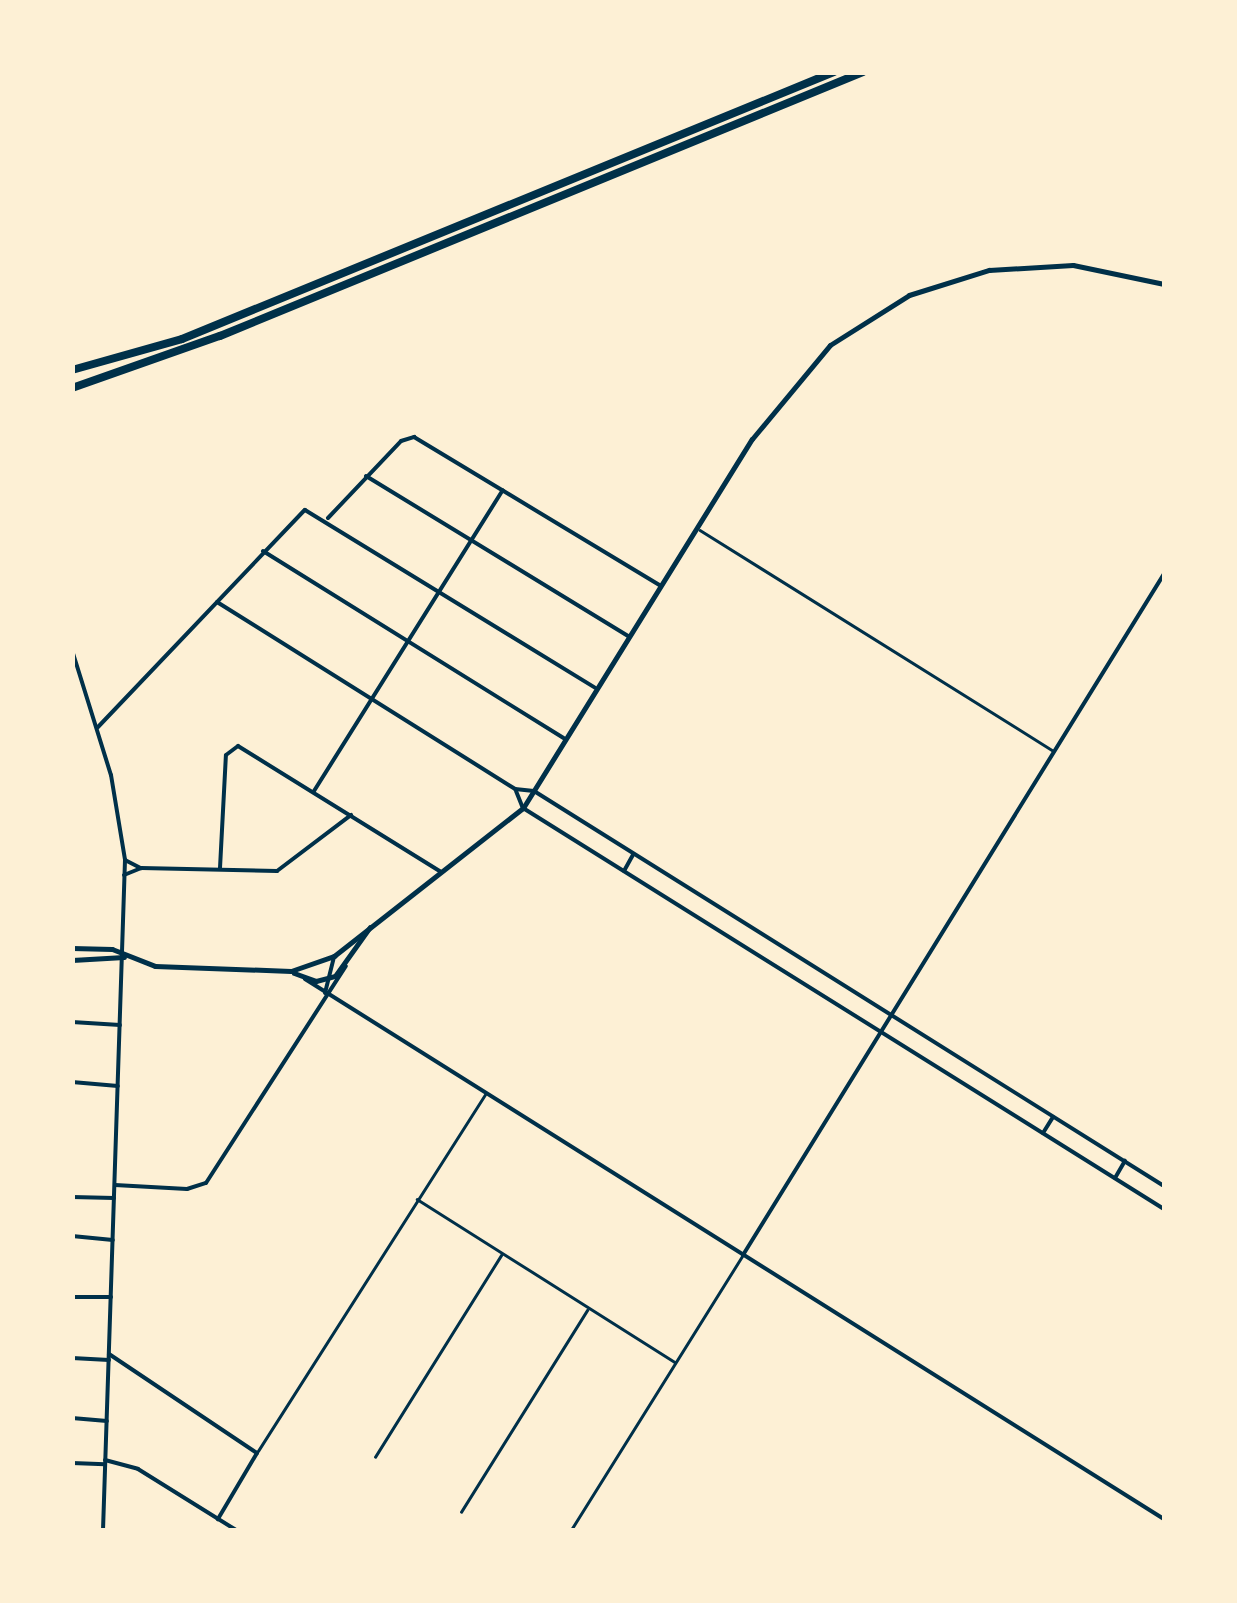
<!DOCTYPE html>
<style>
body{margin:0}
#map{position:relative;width:1237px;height:1603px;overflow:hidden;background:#fdf0d5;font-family:"Exo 2",sans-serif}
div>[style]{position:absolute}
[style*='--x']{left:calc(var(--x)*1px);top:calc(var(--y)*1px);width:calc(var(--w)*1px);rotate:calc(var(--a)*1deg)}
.service>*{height:2.5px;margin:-1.25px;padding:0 1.25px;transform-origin:1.25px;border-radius:1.25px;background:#003049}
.minor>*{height:4px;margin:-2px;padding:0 2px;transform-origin:2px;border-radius:2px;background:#003049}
.tertiary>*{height:5px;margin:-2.5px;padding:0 2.5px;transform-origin:2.5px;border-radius:2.5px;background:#003049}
.trunk>*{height:8px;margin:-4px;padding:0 4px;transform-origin:4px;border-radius:4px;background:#003049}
span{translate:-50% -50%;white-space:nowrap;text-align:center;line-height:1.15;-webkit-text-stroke:8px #fdf0d5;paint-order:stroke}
.frame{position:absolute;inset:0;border:75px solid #fdf0d5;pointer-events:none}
</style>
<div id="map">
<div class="service">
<div style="--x:700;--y:530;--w:416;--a:32"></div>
<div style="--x:417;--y:1199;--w:305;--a:32.3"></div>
<div style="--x:258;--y:1451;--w:422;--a:-57.5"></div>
<div style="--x:375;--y:1457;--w:238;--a:-58"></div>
<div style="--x:461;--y:1512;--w:238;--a:-58"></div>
<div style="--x:571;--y:1530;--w:323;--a:-58"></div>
</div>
<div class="minor">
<div style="--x:366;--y:476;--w:307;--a:31.4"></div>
<div style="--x:328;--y:518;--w:106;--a:-46.5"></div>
<div style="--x:401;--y:441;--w:14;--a:-17"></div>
<div style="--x:414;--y:437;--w:288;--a:31.1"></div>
<div style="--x:263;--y:551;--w:354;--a:31.9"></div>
<div style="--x:217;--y:602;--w:352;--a:32.1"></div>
<div style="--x:515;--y:789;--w:19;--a:6"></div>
<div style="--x:534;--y:791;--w:744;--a:32.09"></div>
<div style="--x:72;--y:650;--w:131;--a:72.7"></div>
<div style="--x:111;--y:775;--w:86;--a:80.6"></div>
<div style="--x:125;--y:860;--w:670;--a:91.88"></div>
<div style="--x:98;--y:727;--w:300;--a:-46.4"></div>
<div style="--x:305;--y:510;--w:340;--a:31.5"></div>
<div style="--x:314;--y:791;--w:355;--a:-57.9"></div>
<div style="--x:516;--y:791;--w:18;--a:68"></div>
<div style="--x:523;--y:808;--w:756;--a:32.03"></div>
<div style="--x:125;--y:860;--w:18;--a:27"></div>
<div style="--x:220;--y:868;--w:113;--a:-87"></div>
<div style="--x:226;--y:755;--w:15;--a:-37"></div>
<div style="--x:238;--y:746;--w:239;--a:31.8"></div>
<div style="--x:624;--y:871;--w:18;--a:-61"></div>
<div style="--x:124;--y:875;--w:18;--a:-22"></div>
<div style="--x:141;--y:868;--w:136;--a:1.3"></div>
<div style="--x:277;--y:871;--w:93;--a:-37.1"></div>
<div style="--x:305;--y:979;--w:1015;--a:32.16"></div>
<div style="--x:325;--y:993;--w:38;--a:-76"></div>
<div style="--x:72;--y:1022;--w:48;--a:3.6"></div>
<div style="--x:72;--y:1082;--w:46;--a:5"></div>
<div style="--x:1043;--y:1133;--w:19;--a:-58"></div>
<div style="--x:1115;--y:1178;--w:20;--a:-60"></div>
<div style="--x:115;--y:1185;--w:72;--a:3.2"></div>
<div style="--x:187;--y:1189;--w:20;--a:-18"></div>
<div style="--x:206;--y:1183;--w:258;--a:-57.2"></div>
<div style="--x:72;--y:1197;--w:42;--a:1.4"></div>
<div style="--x:72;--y:1236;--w:41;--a:5.6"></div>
<div style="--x:743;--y:1255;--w:801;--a:-58.28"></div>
<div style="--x:72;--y:1297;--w:39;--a:0"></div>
<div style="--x:109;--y:1354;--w:178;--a:33.8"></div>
<div style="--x:257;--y:1453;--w:77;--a:120.6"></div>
<div style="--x:72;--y:1358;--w:37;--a:3"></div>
<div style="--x:72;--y:1418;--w:35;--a:5"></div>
<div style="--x:105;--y:1460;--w:34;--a:15"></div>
<div style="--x:138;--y:1469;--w:115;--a:31.9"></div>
<div style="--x:72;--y:1463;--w:33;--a:2"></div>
</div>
<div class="tertiary">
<div style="--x:72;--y:948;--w:40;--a:1.4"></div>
<div style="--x:112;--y:949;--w:46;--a:21.6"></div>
<div style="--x:155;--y:966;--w:136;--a:2.1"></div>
<div style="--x:291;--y:971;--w:46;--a:-19.2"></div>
<div style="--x:334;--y:956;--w:240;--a:-38.1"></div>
<div style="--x:523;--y:808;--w:434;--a:-58.2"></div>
<div style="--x:752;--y:439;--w:122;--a:-50.3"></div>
<div style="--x:830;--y:345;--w:93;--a:-32.3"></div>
<div style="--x:909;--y:295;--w:84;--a:-17.4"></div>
<div style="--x:989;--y:270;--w:84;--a:-3.4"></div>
<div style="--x:1073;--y:265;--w:93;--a:11.8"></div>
<div style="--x:72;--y:960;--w:52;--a:-3.3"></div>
<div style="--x:294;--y:973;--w:23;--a:20"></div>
<div style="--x:316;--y:981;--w:20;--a:-15"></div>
<div style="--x:335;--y:976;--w:60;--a:-54.5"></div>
</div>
<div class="trunk">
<div style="--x:72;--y:370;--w:114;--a:-15.7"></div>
<div style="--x:182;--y:339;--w:705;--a:-22.27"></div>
<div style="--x:72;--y:388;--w:157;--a:-19.4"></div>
<div style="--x:220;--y:336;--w:695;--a:-22.32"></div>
</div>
<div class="frame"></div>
</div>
